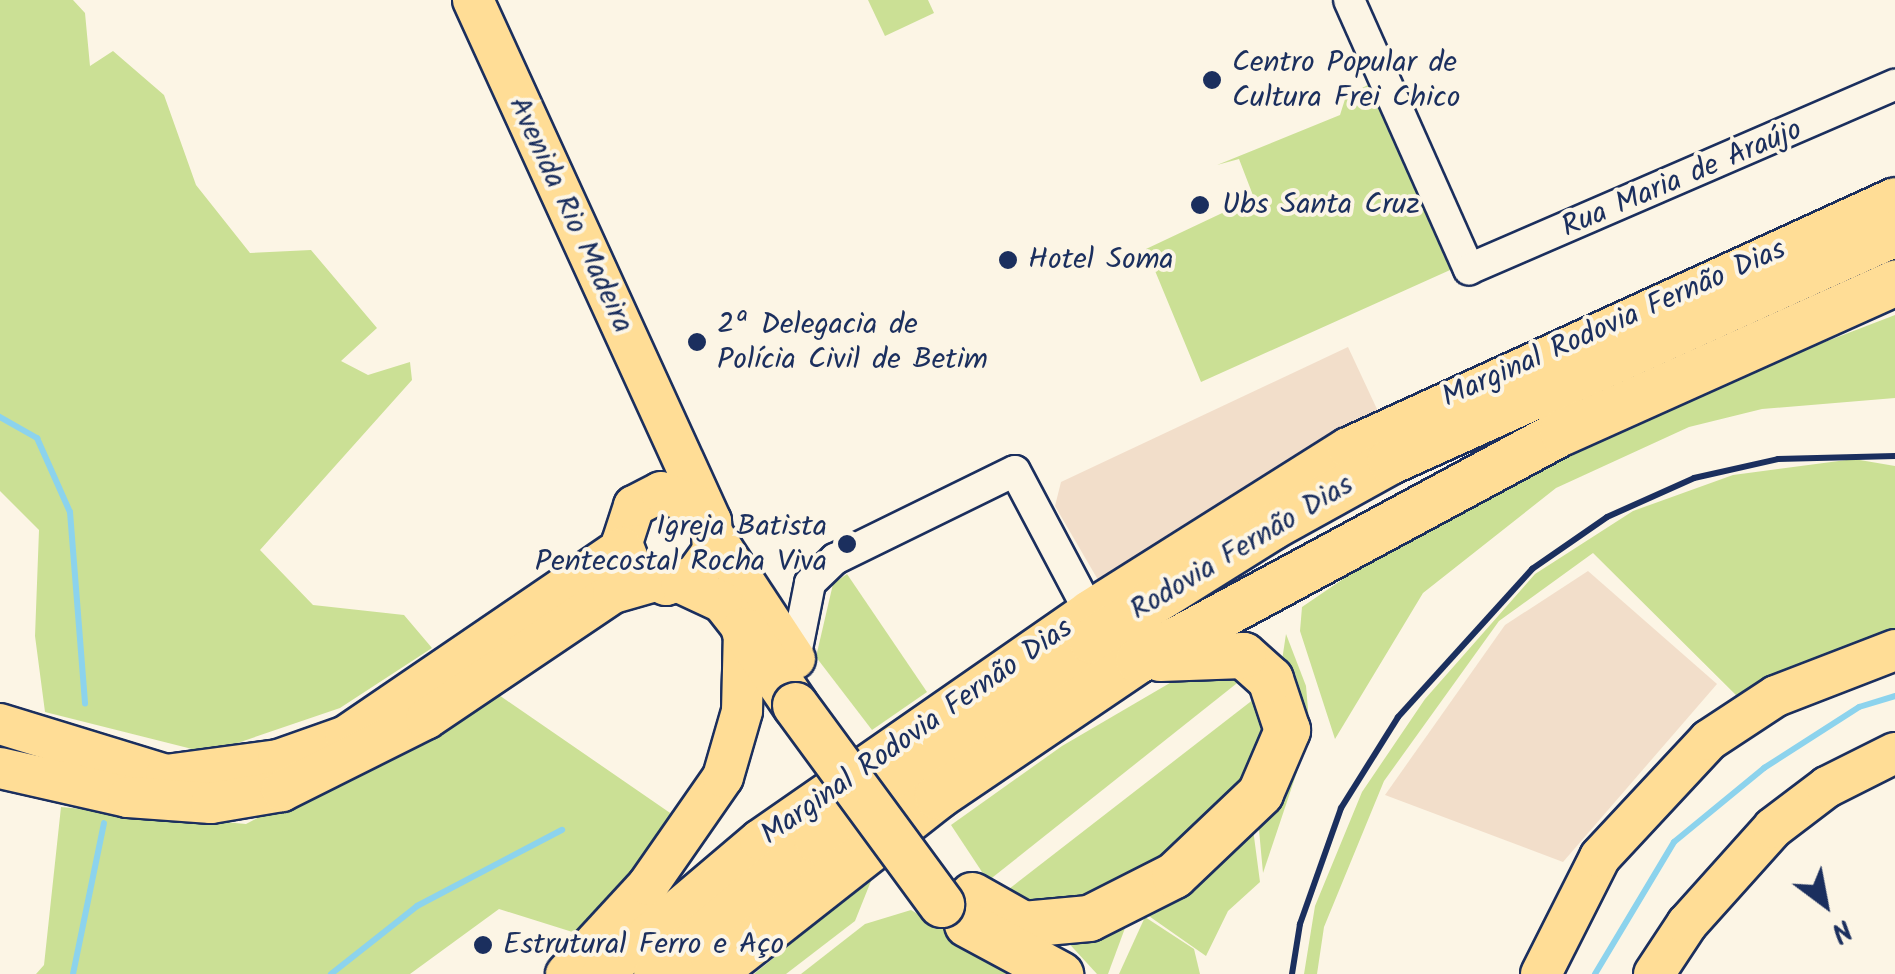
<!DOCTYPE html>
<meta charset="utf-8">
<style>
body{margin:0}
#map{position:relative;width:1895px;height:974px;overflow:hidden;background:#fcf5e5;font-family:Kalam,sans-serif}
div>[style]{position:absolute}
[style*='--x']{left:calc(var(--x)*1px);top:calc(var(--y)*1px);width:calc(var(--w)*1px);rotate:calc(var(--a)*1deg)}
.built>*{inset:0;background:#f2deca}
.green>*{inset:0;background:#cbe095}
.stream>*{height:6px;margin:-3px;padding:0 3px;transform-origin:3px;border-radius:3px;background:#8cd3ed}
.roads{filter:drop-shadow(2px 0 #1b2f5e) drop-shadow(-2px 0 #1b2f5e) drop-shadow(0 2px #1b2f5e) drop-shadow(0 -2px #1b2f5e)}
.minor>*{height:30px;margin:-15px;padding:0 15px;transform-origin:15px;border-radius:15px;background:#fcf5e5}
.major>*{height:40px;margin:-20px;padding:0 20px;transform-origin:20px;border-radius:20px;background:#ffdd96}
.highway>*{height:45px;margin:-22.5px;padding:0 22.5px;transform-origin:22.5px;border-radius:22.5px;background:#ffdd96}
.rail>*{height:6px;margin:-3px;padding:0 3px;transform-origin:3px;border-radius:3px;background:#1b2f5e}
.bridges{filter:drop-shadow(2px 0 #1b2f5e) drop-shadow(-2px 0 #1b2f5e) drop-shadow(0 2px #1b2f5e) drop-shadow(0 -2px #1b2f5e)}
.highway-bridge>*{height:45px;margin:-22.5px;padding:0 22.5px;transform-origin:22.5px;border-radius:22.5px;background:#ffdd96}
.dots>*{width:28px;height:28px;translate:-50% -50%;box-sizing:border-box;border:5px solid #fcf5e5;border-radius:50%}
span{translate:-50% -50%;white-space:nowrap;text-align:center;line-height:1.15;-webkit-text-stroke:8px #fcf5e5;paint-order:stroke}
.poi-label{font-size:30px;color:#1b2f5e}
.left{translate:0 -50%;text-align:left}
.right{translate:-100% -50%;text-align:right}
.street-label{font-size:30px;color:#1b2f5e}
.north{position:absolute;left:1775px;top:854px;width:100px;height:100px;-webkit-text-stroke:8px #fcf5e5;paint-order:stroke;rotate:148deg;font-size:28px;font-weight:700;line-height:40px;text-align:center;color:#1b2f5e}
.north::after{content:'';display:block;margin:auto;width:35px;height:45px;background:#1b2f5e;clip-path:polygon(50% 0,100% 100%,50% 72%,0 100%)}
</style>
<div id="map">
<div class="built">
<div style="clip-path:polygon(1348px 347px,1383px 422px,1101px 585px,1055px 506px,1061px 482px)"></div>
<div style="clip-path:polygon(1588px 571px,1717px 684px,1563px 862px,1385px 795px,1505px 625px)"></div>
</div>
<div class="green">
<div style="clip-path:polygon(0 0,73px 0,85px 13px,90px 66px,113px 51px,164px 95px,196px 185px,250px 253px,311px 250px,377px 328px,341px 361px,368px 375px,410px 362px,412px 380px,260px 550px,313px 605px,404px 615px,432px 648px,340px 708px,208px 753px,45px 712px,35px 636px,39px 530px,0 491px)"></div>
<div style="clip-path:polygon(868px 0,928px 0,934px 13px,885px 36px)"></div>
<div style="clip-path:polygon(1378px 80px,1459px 266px,1201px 382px,1146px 249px,1254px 198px,1239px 159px,1217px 165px,1340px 115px,1346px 96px)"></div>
<div style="clip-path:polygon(1895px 315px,1895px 398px,1762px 409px,1689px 427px,1556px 488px,1423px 593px,1335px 739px,1300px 631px,1302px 607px,1428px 521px,1760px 367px)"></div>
<div style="clip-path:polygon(1854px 459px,1895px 466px,1895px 633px,1856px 643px,1746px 705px,1593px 553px,1499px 621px,1384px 781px,1324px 927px,1317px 974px,1304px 974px,1315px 906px,1362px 792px,1425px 699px,1535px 574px,1633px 511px,1733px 475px)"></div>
<div style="clip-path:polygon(847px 574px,927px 692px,872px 730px,816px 657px,833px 584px)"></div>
<div style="clip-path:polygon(1286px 634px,1306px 686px,1310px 733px,1263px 873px,1258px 819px)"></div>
<div style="clip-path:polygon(1187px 673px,1246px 676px,988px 881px,951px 825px,1062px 746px)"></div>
<div style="clip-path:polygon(1263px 692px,1270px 739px,1233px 796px,1159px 867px,1067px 909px,996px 899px)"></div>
<div style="clip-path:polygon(496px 693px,676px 817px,582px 935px,499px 909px,410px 974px,36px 974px,44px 965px,61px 807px,246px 824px)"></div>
<div style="clip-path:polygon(1253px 829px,1260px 882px,1228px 911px,1206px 956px,1146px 914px)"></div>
<div style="clip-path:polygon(873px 876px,855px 921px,786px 974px,754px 974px)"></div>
<div style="clip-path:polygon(911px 910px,1022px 974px,801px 974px,865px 924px)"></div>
<div style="clip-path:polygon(1145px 917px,1194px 949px,1200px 974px,1119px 974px)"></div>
<div style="clip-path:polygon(1128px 920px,1108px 974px,1097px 974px,1063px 937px)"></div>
</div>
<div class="stream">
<div style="--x:0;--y:417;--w:43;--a:29.6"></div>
<div style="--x:37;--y:438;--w:81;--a:66"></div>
<div style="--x:70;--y:512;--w:192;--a:85.5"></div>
<div style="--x:73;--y:974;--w:154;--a:-78.4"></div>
<div style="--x:331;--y:974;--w:110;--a:-38.3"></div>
<div style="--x:417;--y:906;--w:164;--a:-27.7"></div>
<div style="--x:1595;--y:974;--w:154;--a:-59.1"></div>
<div style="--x:1674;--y:842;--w:117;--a:-39.4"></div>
<div style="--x:1764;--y:768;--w:113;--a:-32.7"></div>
<div style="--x:1859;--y:707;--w:38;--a:-17"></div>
</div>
<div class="roads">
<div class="minor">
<div style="--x:1349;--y:0;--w:295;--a:66"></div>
<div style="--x:1469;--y:269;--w:464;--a:-23.4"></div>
<div style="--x:795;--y:659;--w:77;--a:-78.8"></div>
<div style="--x:810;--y:583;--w:35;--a:-44"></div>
<div style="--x:835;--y:559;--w:200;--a:-26.1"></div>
<div style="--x:1015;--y:471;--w:158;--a:62.1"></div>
</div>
<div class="major">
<div style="--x:473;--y:0;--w:573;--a:65.45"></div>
<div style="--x:711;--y:521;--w:30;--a:86"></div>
<div style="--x:713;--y:551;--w:31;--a:126"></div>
<div style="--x:695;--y:576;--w:30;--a:163"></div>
<div style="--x:666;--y:585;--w:38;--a:-155"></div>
<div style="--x:632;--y:569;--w:28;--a:-111"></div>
<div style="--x:622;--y:543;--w:39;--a:-72"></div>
<div style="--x:634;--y:506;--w:30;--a:-27"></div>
<div style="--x:661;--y:492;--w:45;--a:20.9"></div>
<div style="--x:714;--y:536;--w:147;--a:56.6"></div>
<div style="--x:0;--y:724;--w:174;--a:17.1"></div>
<div style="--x:166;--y:775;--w:113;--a:-7.6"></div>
<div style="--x:278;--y:760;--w:72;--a:-19.4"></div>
<div style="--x:346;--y:736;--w:334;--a:-34.3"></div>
<div style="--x:0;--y:768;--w:131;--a:12.8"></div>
<div style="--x:128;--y:797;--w:83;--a:4.1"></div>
<div style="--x:211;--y:803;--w:72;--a:-9.6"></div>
<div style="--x:282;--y:791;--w:161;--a:-26.6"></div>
<div style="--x:426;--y:719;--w:225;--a:-34"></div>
<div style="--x:613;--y:593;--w:40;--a:-16"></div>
<div style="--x:566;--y:974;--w:121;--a:-47.3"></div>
<div style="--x:648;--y:885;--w:131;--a:-55.2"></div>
<div style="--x:723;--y:777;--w:69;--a:-73.9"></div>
<div style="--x:742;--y:711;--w:81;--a:-88.6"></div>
<div style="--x:744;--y:630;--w:36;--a:-128"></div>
<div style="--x:722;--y:602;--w:45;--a:-155.1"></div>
<div style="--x:602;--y:974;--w:207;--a:-40.3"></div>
<div style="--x:760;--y:840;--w:401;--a:-34.8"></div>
<div style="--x:1089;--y:611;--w:306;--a:-32.2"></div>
<div style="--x:1348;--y:448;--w:601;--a:-24.56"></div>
<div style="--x:1541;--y:974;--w:131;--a:-63.2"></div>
<div style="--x:1600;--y:857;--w:160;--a:-47"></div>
<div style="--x:1709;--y:740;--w:80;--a:-33.3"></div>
<div style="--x:1776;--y:696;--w:128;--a:-21.1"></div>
<div style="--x:1654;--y:974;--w:60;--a:-56.6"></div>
<div style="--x:1687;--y:924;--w:129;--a:-48.1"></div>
<div style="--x:1773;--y:828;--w:68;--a:-37.2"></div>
<div style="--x:1827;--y:787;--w:76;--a:-26.6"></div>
</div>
<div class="highway">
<div style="--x:744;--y:630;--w:91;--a:55.8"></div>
<div style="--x:972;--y:895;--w:59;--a:29.6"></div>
<div style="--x:1023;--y:924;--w:66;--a:-5.2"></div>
<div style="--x:1089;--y:918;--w:95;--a:-26.8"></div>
<div style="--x:1174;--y:875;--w:119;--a:-43.6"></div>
<div style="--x:1260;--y:793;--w:69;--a:-66.8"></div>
<div style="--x:1287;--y:730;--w:54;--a:-108.4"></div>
<div style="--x:1270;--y:679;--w:36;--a:-138"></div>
<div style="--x:1243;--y:655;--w:83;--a:177.9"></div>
<div style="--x:967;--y:924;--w:106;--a:28.3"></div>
<div style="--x:656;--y:974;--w:209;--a:-39.8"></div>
<div style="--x:817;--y:840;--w:339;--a:-36.1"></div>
<div style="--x:1091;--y:640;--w:213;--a:-32.1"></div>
<div style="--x:1271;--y:527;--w:136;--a:-29"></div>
<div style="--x:1390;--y:461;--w:554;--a:-24.3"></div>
<div style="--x:711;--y:974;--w:288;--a:-38.2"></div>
<div style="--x:937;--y:796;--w:243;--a:-34.1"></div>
<div style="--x:1138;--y:660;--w:481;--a:-28.3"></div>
<div style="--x:1562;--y:432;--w:365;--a:-24.2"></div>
</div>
</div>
<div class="rail">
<div style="--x:1292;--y:974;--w:51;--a:-80.9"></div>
<div style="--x:1300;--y:924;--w:123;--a:-70.5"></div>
<div style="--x:1341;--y:808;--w:107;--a:-57.9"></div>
<div style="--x:1398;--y:717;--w:200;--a:-47.8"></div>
<div style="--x:1532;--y:569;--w:91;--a:-34.7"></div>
<div style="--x:1607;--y:517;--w:95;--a:-24.1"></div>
<div style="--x:1694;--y:478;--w:86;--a:-12.7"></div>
<div style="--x:1778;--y:459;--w:117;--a:-1.5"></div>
</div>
<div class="bridges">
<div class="highway-bridge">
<div style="--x:795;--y:705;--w:247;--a:53.7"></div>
</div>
</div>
<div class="dots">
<div style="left:1212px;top:80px;background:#1b2f5e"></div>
<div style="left:1200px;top:205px;background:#1b2f5e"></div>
<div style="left:1008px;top:260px;background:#1b2f5e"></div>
<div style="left:697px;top:342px;background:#1b2f5e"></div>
<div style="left:847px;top:544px;background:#1b2f5e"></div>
<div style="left:483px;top:945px;background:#1b2f5e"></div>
</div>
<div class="poi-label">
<span class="left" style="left:1232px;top:80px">Centro Popular de<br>Cultura Frei Chico</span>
<span class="left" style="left:1222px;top:205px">Ubs Santa Cruz</span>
<span class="left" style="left:1028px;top:260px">Hotel Soma</span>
<span class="left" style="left:717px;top:342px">2ª Delegacia de<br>Polícia Civil de Betim</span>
<span class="right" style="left:827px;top:544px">Igreja Batista<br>Pentecostal Rocha Viva</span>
<span class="left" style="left:503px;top:945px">Estrutural Ferro e Aço</span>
</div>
<div class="street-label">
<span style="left:1682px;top:179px;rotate:-23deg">Rua Maria de Araújo</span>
<span style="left:570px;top:215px;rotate:65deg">Avenida Rio Madeira</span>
<span style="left:1614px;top:324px;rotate:-24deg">Marginal Rodovia Fernão Dias</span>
<span style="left:1242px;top:548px;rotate:-31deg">Rodovia Fernão Dias</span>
<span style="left:917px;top:732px;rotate:-35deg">Marginal Rodovia Fernão Dias</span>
</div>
<div class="north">N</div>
</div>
